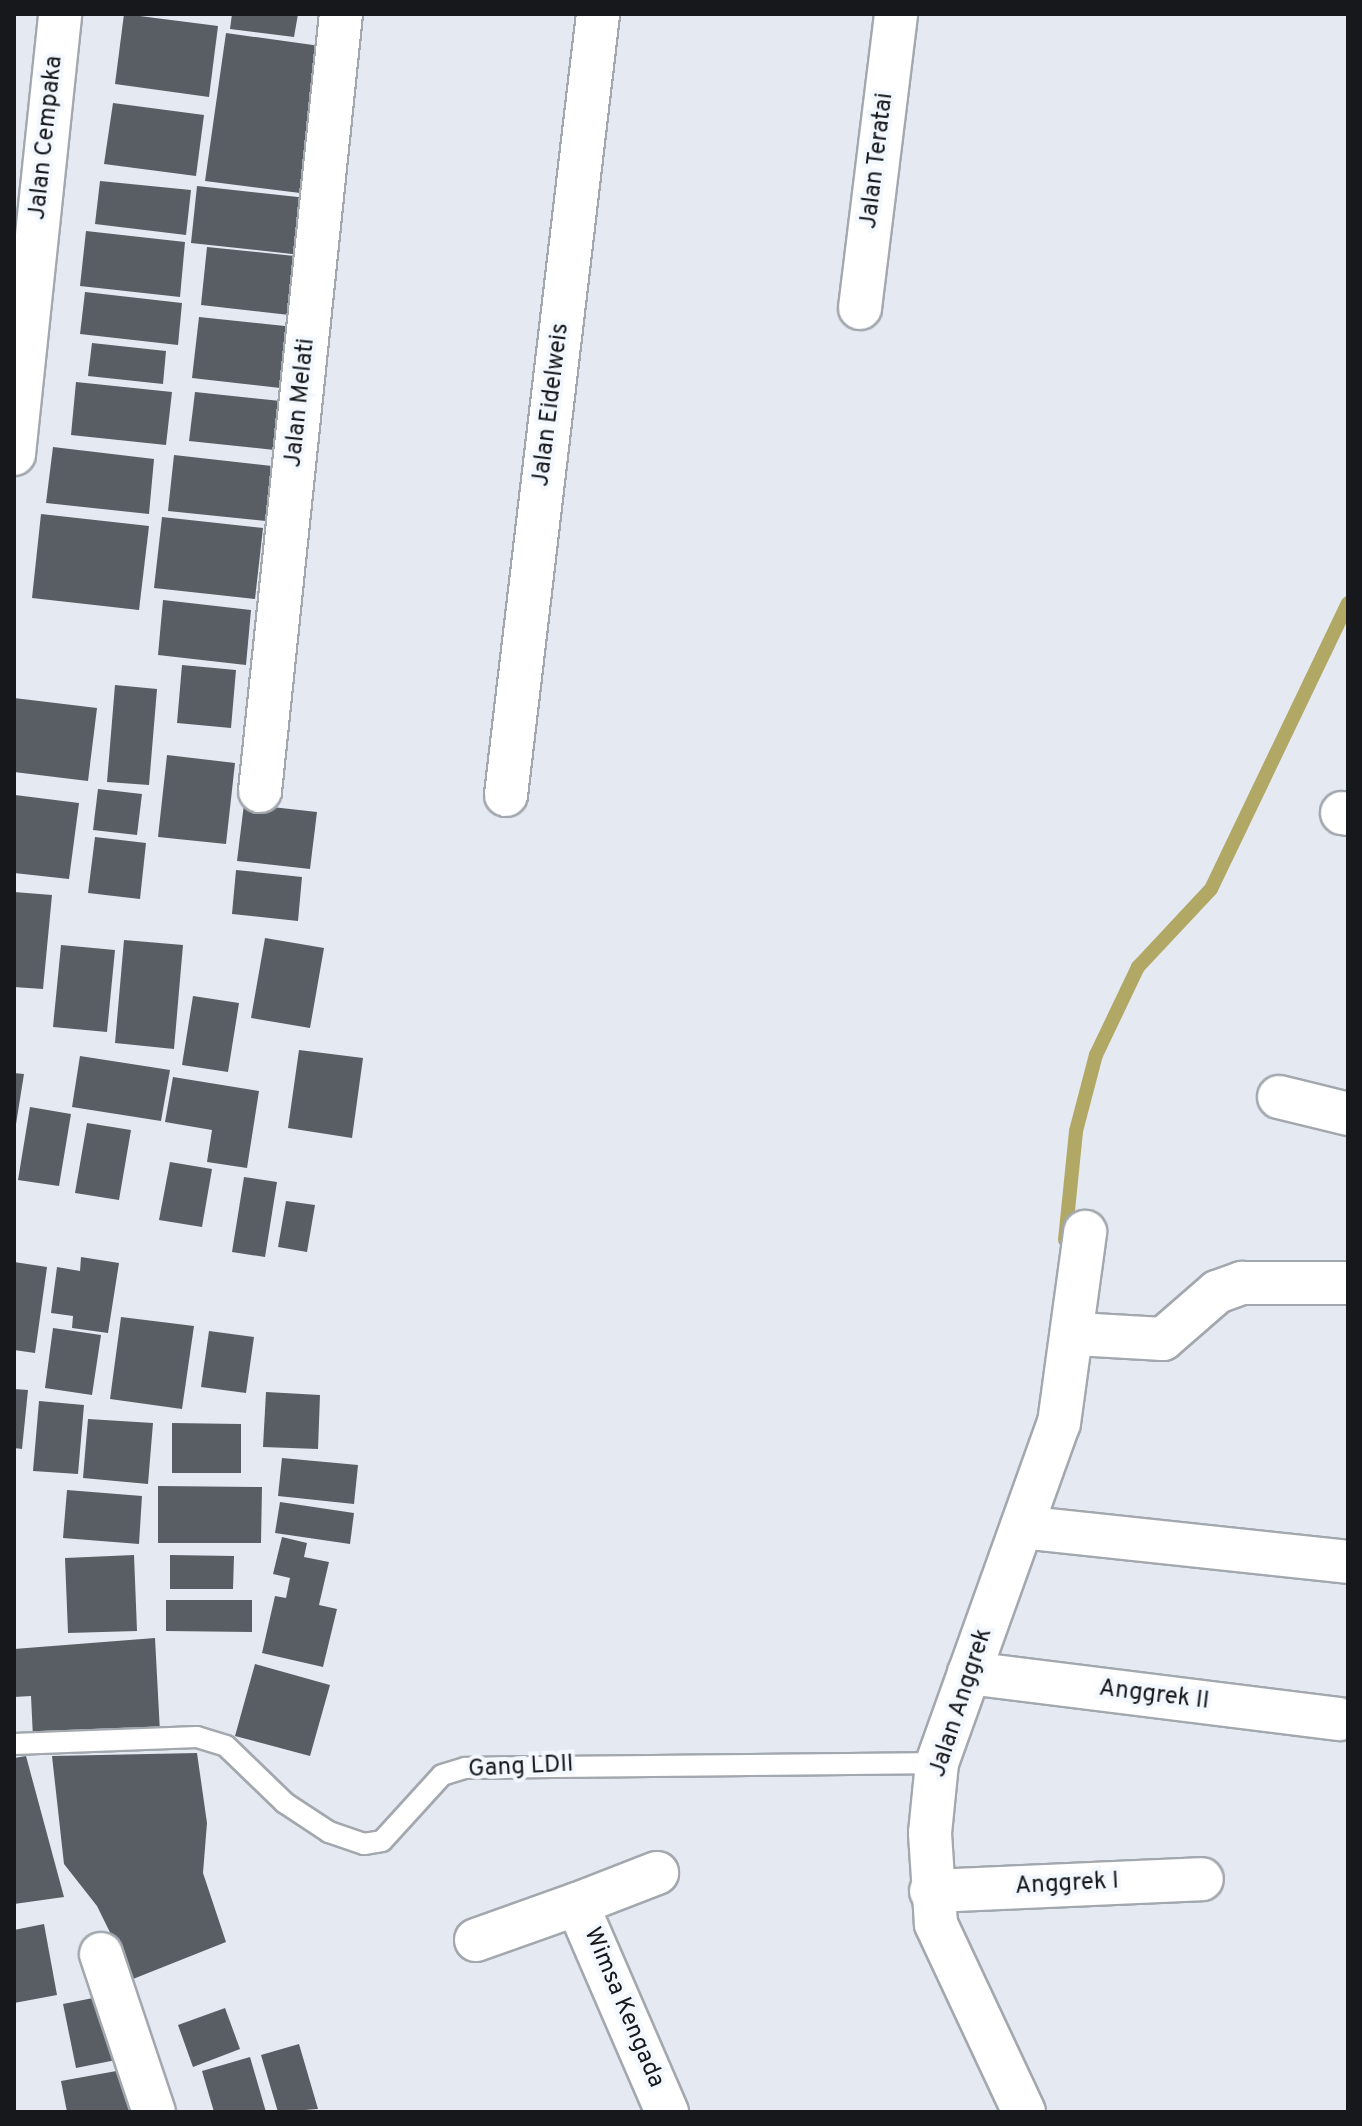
<!DOCTYPE html>
<style>
body{margin:0}
#map{position:relative;width:1362px;height:2126px;overflow:hidden;background:#e5eaf2;font-family:Overpass,sans-serif}
div>[style]{position:absolute}
[style*='--x']{left:calc(var(--x)*1px);top:calc(var(--y)*1px);width:calc(var(--w)*1px);rotate:calc(var(--a)*1deg)}
.stream>*{height:14px;margin:-7px;padding:0 7px;transform-origin:7px;border-radius:7px;background:#b2a865}
.building>*{inset:0;background:#595e64}
.roads{filter:drop-shadow(2px 0 #a3a8af) drop-shadow(-2px 0 #a3a8af) drop-shadow(0 2px #a3a8af) drop-shadow(0 -2px #a3a8af)}
.service>*{height:20px;margin:-10px;padding:0 10px;transform-origin:10px;border-radius:10px;background:#fff}
.minor>*{height:42px;margin:-21px;padding:0 21px;transform-origin:21px;border-radius:21px;background:#fff}
span{translate:-50% -50%;white-space:nowrap;text-align:center;line-height:1.15;-webkit-text-stroke:8px #f3f8fe;paint-order:stroke}
.street-label{font-size:24px;color:#16181b}
.frame{position:absolute;inset:0;border:16px solid #16181b;pointer-events:none}
</style>
<div id="map">
<div class="stream">
<div style="--x:1065;--y:1240;--w:110;--a:-84.2"></div>
<div style="--x:1076;--y:1131;--w:79;--a:-75.3"></div>
<div style="--x:1096;--y:1055;--w:98;--a:-64.5"></div>
<div style="--x:1138;--y:967;--w:107;--a:-46.9"></div>
<div style="--x:1211;--y:889;--w:317;--a:-64.4"></div>
</div>
<div class="building">
<div style="clip-path:polygon(124px 14px,218px 26px,209px 97px,115px 84px)"></div>
<div style="clip-path:polygon(232px 14px,298px 14px,294px 37px,230px 29px)"></div>
<div style="clip-path:polygon(226px 33px,320px 46px,300px 193px,205px 181px)"></div>
<div style="clip-path:polygon(113px 103px,204px 115px,196px 176px,104px 164px)"></div>
<div style="clip-path:polygon(100px 181px,191px 190px,186px 235px,95px 224px)"></div>
<div style="clip-path:polygon(197px 186px,307px 198px,301px 255px,191px 243px)"></div>
<div style="clip-path:polygon(86px 231px,185px 242px,180px 297px,80px 286px)"></div>
<div style="clip-path:polygon(207px 247px,314px 258px,307px 317px,201px 305px)"></div>
<div style="clip-path:polygon(85px 292px,182px 303px,178px 345px,80px 334px)"></div>
<div style="clip-path:polygon(199px 317px,304px 328px,298px 390px,192px 378px)"></div>
<div style="clip-path:polygon(92px 343px,166px 351px,163px 384px,88px 376px)"></div>
<div style="clip-path:polygon(76px 382px,172px 392px,166px 445px,71px 435px)"></div>
<div style="clip-path:polygon(195px 392px,290px 402px,284px 451px,189px 441px)"></div>
<div style="clip-path:polygon(53px 447px,154px 459px,149px 514px,46px 503px)"></div>
<div style="clip-path:polygon(174px 455px,272px 466px,266px 521px,168px 511px)"></div>
<div style="clip-path:polygon(41px 514px,149px 526px,139px 610px,32px 598px)"></div>
<div style="clip-path:polygon(162px 517px,263px 528px,255px 599px,154px 588px)"></div>
<div style="clip-path:polygon(163px 600px,251px 610px,246px 665px,158px 655px)"></div>
<div style="clip-path:polygon(182px 665px,236px 670px,231px 728px,177px 723px)"></div>
<div style="clip-path:polygon(115px 685px,157px 689px,149px 785px,107px 782px)"></div>
<div style="clip-path:polygon(14px 698px,97px 708px,88px 781px,14px 772px)"></div>
<div style="clip-path:polygon(167px 755px,235px 763px,226px 844px,158px 837px)"></div>
<div style="clip-path:polygon(98px 789px,142px 794px,137px 835px,93px 830px)"></div>
<div style="clip-path:polygon(15px 795px,79px 803px,69px 879px,14px 873px)"></div>
<div style="clip-path:polygon(244px 804px,317px 812px,310px 869px,237px 861px)"></div>
<div style="clip-path:polygon(95px 837px,146px 843px,140px 899px,88px 893px)"></div>
<div style="clip-path:polygon(236px 870px,302px 877px,298px 921px,232px 914px)"></div>
<div style="clip-path:polygon(14px 892px,52px 895px,43px 989px,14px 987px)"></div>
<div style="clip-path:polygon(265px 938px,324px 948px,310px 1028px,251px 1018px)"></div>
<div style="clip-path:polygon(124px 940px,183px 945px,174px 1049px,115px 1043px)"></div>
<div style="clip-path:polygon(61px 945px,115px 950px,107px 1032px,53px 1027px)"></div>
<div style="clip-path:polygon(193px 996px,239px 1003px,228px 1072px,182px 1065px)"></div>
<div style="clip-path:polygon(299px 1050px,363px 1058px,352px 1138px,288px 1128px)"></div>
<div style="clip-path:polygon(80px 1056px,170px 1070px,161px 1121px,72px 1107px)"></div>
<div style="clip-path:polygon(14px 1073px,24px 1074px,16px 1124px,14px 1124px)"></div>
<div style="clip-path:polygon(173px 1077px,259px 1091px,247px 1168px,207px 1162px,212px 1130px,165px 1122px)"></div>
<div style="clip-path:polygon(30px 1107px,71px 1114px,59px 1186px,18px 1180px)"></div>
<div style="clip-path:polygon(87px 1123px,131px 1130px,119px 1200px,75px 1193px)"></div>
<div style="clip-path:polygon(170px 1162px,212px 1169px,202px 1227px,159px 1220px)"></div>
<div style="clip-path:polygon(244px 1177px,277px 1182px,265px 1257px,232px 1252px)"></div>
<div style="clip-path:polygon(286px 1201px,315px 1205px,307px 1252px,278px 1247px)"></div>
<div style="clip-path:polygon(81px 1257px,119px 1263px,108px 1333px,72px 1328px,73px 1316px,51px 1313px,57px 1267px,80px 1271px)"></div>
<div style="clip-path:polygon(14px 1262px,47px 1267px,35px 1353px,14px 1350px)"></div>
<div style="clip-path:polygon(121px 1317px,194px 1326px,182px 1409px,110px 1399px)"></div>
<div style="clip-path:polygon(53px 1328px,101px 1335px,92px 1395px,45px 1388px)"></div>
<div style="clip-path:polygon(209px 1331px,254px 1337px,246px 1393px,201px 1387px)"></div>
<div style="clip-path:polygon(14px 1389px,28px 1390px,22px 1449px,14px 1448px)"></div>
<div style="clip-path:polygon(266px 1392px,320px 1395px,318px 1449px,263px 1447px)"></div>
<div style="clip-path:polygon(39px 1401px,84px 1405px,78px 1474px,33px 1471px)"></div>
<div style="clip-path:polygon(88px 1419px,153px 1423px,148px 1484px,83px 1478px)"></div>
<div style="clip-path:polygon(172px 1423px,241px 1424px,241px 1473px,172px 1473px)"></div>
<div style="clip-path:polygon(282px 1458px,358px 1465px,354px 1504px,278px 1496px)"></div>
<div style="clip-path:polygon(158px 1486px,262px 1487px,261px 1543px,158px 1543px)"></div>
<div style="clip-path:polygon(67px 1490px,142px 1496px,139px 1544px,63px 1538px)"></div>
<div style="clip-path:polygon(280px 1502px,354px 1513px,350px 1544px,275px 1533px)"></div>
<div style="clip-path:polygon(282px 1537px,307px 1543px,304px 1557px,329px 1562px,319px 1605px,337px 1609px,323px 1667px,262px 1653px,275px 1596px,286px 1598px,290px 1578px,273px 1574px)"></div>
<div style="clip-path:polygon(134px 1555px,137px 1631px,68px 1633px,65px 1558px)"></div>
<div style="clip-path:polygon(170px 1555px,234px 1556px,233px 1589px,170px 1589px)"></div>
<div style="clip-path:polygon(166px 1600px,252px 1600px,252px 1632px,166px 1631px)"></div>
<div style="clip-path:polygon(155px 1638px,160px 1732px,33px 1738px,31px 1696px,14px 1697px,14px 1649px)"></div>
<div style="clip-path:polygon(255px 1664px,330px 1685px,310px 1756px,235px 1736px)"></div>
<div style="clip-path:polygon(197px 1753px,207px 1823px,203px 1873px,226px 1942px,133px 1979px,97px 1906px,64px 1864px,52px 1756px)"></div>
<div style="clip-path:polygon(26px 1756px,64px 1897px,14px 1904px,14px 1758px)"></div>
<div style="clip-path:polygon(44px 1924px,57px 1995px,14px 2003px,14px 1930px)"></div>
<div style="clip-path:polygon(103px 1996px,116px 2060px,76px 2068px,63px 2004px)"></div>
<div style="clip-path:polygon(225px 2008px,240px 2049px,193px 2067px,178px 2025px)"></div>
<div style="clip-path:polygon(299px 2044px,318px 2109px,278px 2112px,261px 2055px)"></div>
<div style="clip-path:polygon(250px 2057px,266px 2112px,214px 2112px,202px 2071px)"></div>
<div style="clip-path:polygon(122px 2070px,130px 2112px,67px 2112px,61px 2081px)"></div>
</div>
<div class="roads">
<div class="service">
<div style="--x:14;--y:1744;--w:183;--a:-2.2"></div>
<div style="--x:197;--y:1737;--w:30;--a:17"></div>
<div style="--x:226;--y:1746;--w:82;--a:44"></div>
<div style="--x:285;--y:1803;--w:53;--a:33.4"></div>
<div style="--x:329;--y:1832;--w:37;--a:19"></div>
<div style="--x:364;--y:1844;--w:18;--a:-9"></div>
<div style="--x:382;--y:1841;--w:89;--a:-47.7"></div>
<div style="--x:442;--y:1775;--w:24;--a:-17"></div>
<div style="--x:465;--y:1768;--w:472;--a:-0.6"></div>
</div>
<div class="minor">
<div style="--x:860;--y:308;--w:296;--a:-83"></div>
<div style="--x:14;--y:454;--w:442;--a:-84"></div>
<div style="--x:260;--y:791;--w:781;--a:-84.05"></div>
<div style="--x:506;--y:795;--w:786;--a:-83.28"></div>
<div style="--x:1342;--y:813;--w:6;--a:9"></div>
<div style="--x:1279;--y:1097;--w:71;--a:13.8"></div>
<div style="--x:1076;--y:1334;--w:87;--a:3.3"></div>
<div style="--x:1163;--y:1339;--w:72;--a:-41"></div>
<div style="--x:1217;--y:1292;--w:27;--a:-20"></div>
<div style="--x:1242;--y:1283;--w:106;--a:0"></div>
<div style="--x:1022;--y:1527;--w:328;--a:6.1"></div>
<div style="--x:969;--y:1673;--w:373;--a:7.1"></div>
<div style="--x:931;--y:1891;--w:271;--a:-2.5"></div>
<div style="--x:577;--y:1904;--w:86;--a:-21.2"></div>
<div style="--x:476;--y:1940;--w:107;--a:-19.6"></div>
<div style="--x:577;--y:1904;--w:227;--a:66.6"></div>
<div style="--x:101;--y:1954;--w:167;--a:71.5"></div>
<div style="--x:1024;--y:2112;--w:208;--a:-115.1"></div>
<div style="--x:936;--y:1924;--w:91;--a:-93.8"></div>
<div style="--x:930;--y:1833;--w:70;--a:-84.3"></div>
<div style="--x:937;--y:1763;--w:361;--a:-70.3"></div>
<div style="--x:1059;--y:1423;--w:193;--a:-82.2"></div>
</div>
</div>
<div class="street-label">
<span style="left:47px;top:138px;rotate:-84deg">Jalan Cempaka</span>
<span style="left:878px;top:161px;rotate:-83deg">Jalan Teratai</span>
<span style="left:301px;top:403px;rotate:-84deg">Jalan Melati</span>
<span style="left:552px;top:405px;rotate:-83deg">Jalan Eidelweis</span>
<span style="left:1154px;top:1696px;rotate:7deg">Anggrek II</span>
<span style="left:962px;top:1703px;rotate:-72deg">Jalan Anggrek</span>
<span style="left:521px;top:1768px;rotate:-3deg">Gang LDII</span>
<span style="left:1067px;top:1885px;rotate:-3deg">Anggrek I</span>
<span style="left:623px;top:2008px;rotate:67deg">Wimsa Kengada</span>
</div>
<div class="frame"></div>
</div>
